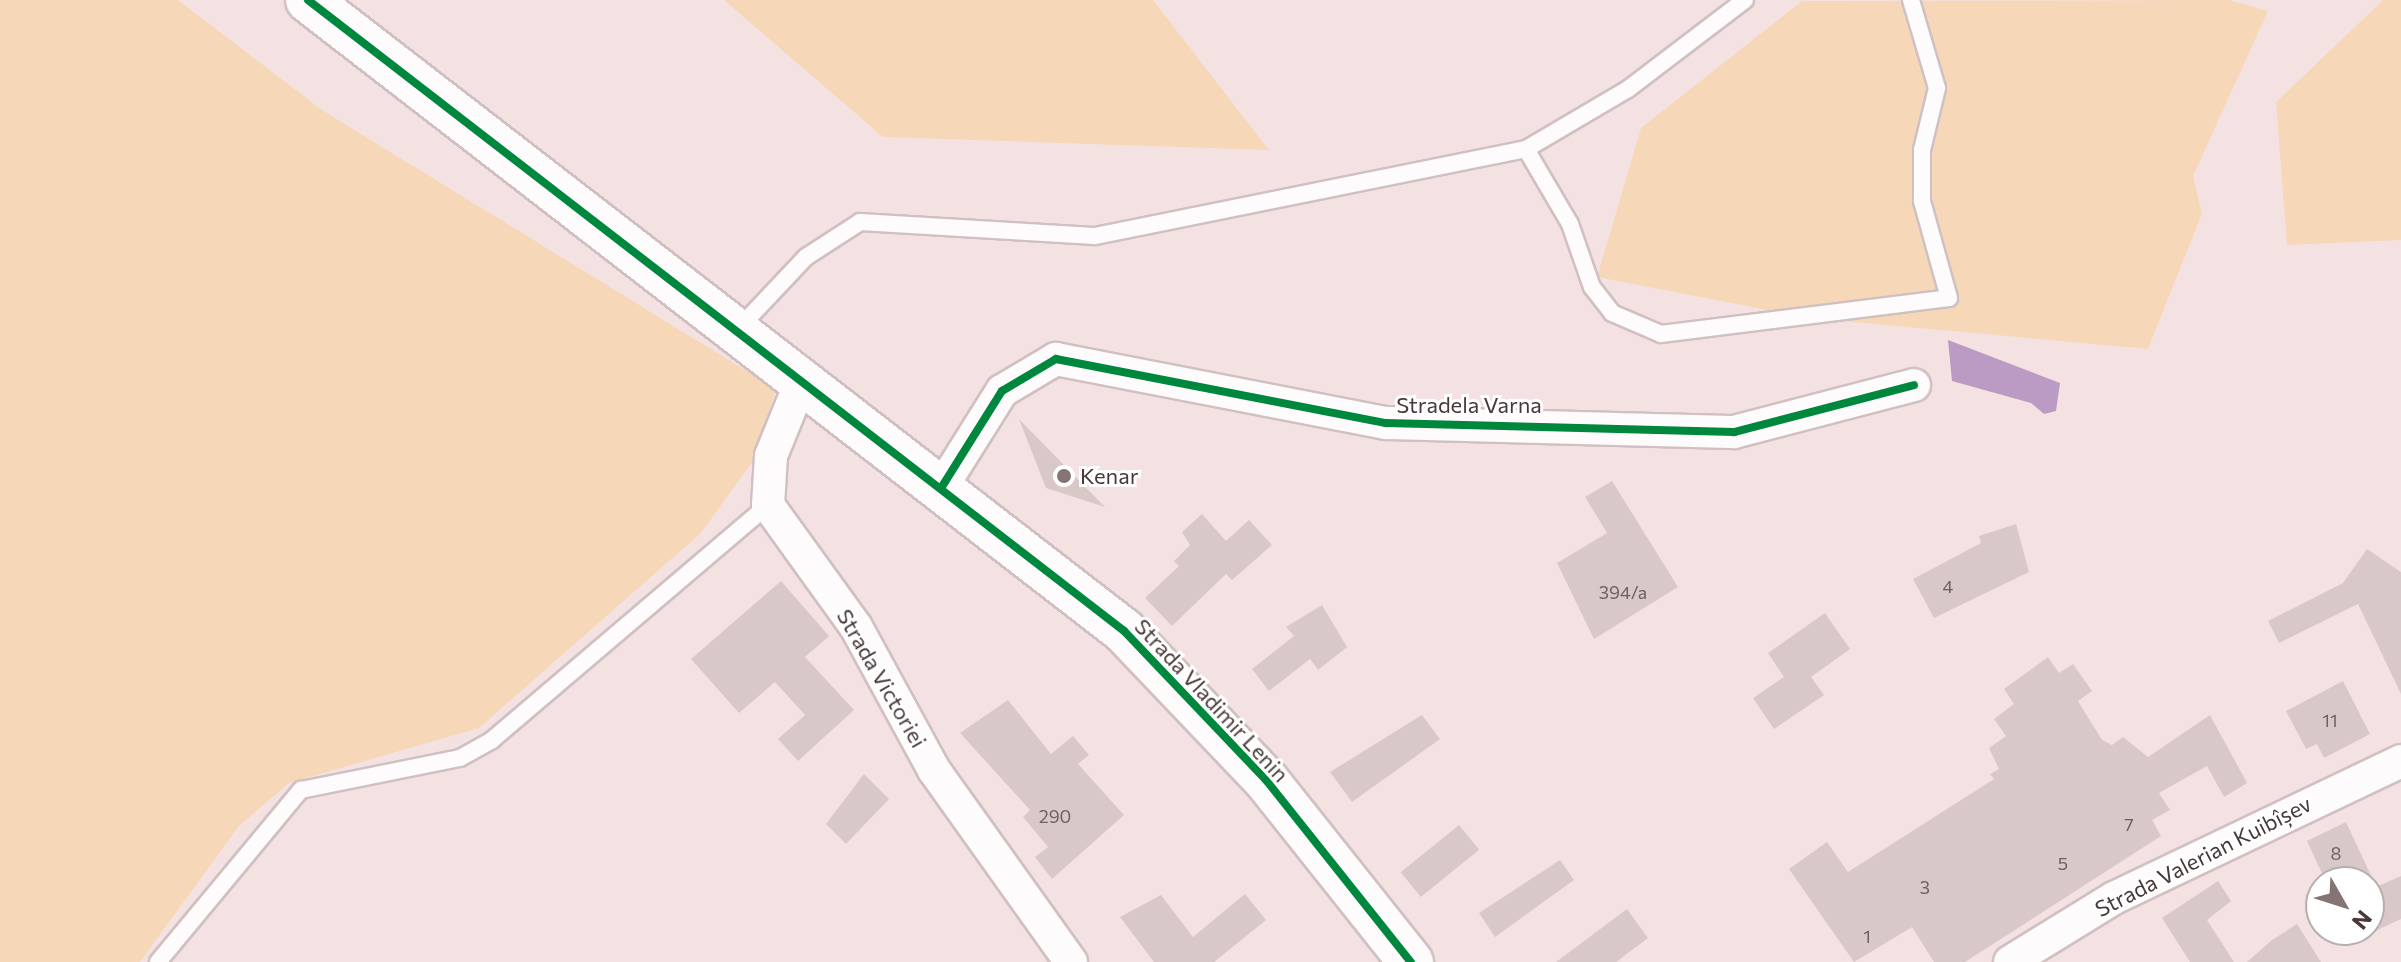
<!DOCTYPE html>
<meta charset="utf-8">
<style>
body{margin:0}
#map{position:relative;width:2401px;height:962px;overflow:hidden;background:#f4e2e3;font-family:Commissioner,sans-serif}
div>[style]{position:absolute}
.green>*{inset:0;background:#f6d8b9}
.water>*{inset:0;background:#bb9ac4}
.building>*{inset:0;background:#d8c9c8;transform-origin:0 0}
.roads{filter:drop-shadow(2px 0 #d0c0c1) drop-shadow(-2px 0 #d0c0c1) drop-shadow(0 2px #d0c0c1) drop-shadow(0 -2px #d0c0c1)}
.service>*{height:16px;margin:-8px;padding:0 8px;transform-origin:8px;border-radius:8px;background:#fdfbfb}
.minor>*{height:32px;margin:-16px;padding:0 16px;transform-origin:16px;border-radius:16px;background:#fdfbfb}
.secondary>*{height:44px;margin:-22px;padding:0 22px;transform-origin:22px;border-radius:22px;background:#fdfbfb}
.cycleway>*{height:8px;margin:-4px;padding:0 4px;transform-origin:4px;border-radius:4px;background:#00873e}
.dots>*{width:22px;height:22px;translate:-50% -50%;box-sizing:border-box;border:4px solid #fff;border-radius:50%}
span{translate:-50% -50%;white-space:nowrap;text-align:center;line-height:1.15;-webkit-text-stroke:6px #fff;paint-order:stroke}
.number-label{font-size:18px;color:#6e6060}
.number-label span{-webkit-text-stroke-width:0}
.street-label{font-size:22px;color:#473839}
.poi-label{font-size:22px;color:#473839}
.left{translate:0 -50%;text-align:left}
.north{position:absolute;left:2305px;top:866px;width:80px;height:80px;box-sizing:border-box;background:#fff;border:2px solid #b5afb0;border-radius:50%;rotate:129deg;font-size:22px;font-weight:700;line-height:32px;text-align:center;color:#473839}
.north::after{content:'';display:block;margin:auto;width:28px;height:36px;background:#847474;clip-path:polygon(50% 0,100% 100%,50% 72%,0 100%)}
</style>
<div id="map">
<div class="green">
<div style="clip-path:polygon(0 0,178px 0,322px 110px,776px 389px,755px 458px,701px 533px,479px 728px,289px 783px,239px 826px,140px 962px,0 962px)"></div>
<div style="clip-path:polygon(724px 0,1153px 0,1269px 150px,883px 137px)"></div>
<div style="clip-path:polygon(2229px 0,2268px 11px,2193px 176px,2202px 214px,2148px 349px,1808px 318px,1597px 277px,1641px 128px,1802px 1px)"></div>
<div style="clip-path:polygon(2383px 0,2401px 0,2401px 240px,2287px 245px,2276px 102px)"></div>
</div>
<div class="water">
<div style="clip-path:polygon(1948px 340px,2060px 383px,2056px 411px,2044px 414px,2031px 403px,1952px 381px)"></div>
</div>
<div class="building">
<div style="clip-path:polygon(1019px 419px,1105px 507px,1046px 488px)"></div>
<div style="clip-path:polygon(1612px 481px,1678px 587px,1594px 639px,1557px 563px,1607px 533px,1585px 497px)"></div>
<div style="clip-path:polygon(1202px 514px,1226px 541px,1249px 520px,1272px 545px,1232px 580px,1226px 574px,1172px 626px,1145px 598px,1179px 566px,1174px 561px,1190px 545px,1182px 532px)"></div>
<div style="clip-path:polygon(2016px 524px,2029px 572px,1934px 618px,1913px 579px,1981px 543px,1979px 536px)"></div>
<div style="clip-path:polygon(2367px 549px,2401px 572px,2401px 694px,2358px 604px,2279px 643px,2268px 621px,2343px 583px)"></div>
<div style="clip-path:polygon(781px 581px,829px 636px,805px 657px,854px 710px,798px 761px,778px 739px,805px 715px,775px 682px,739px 713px,691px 659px)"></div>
<div style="clip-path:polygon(1322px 605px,1347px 647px,1318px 670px,1310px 659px,1269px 691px,1252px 669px,1294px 636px,1286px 627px)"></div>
<div style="clip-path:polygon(1825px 613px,1850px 649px,1811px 677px,1824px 695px,1774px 729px,1753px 698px,1784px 677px,1768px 653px)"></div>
<div style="clip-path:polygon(2048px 657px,2059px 673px,2073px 664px,2092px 691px,2078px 701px,2102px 740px,2112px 745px,2123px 737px,2148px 757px,2210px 715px,2247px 783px,2224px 797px,2207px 766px,2159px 793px,2170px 810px,2152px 820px,2161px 836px,1965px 962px,1934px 962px,1912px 927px,1854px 962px,1789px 869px,1827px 842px,1848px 872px,1994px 779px,1990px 774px,1999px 769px,1989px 748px,2006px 736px,1994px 719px,2014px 704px,2004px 689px)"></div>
<div style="clip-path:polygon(2343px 681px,2370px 734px,2324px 758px,2317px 744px,2306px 749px,2286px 711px)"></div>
<div style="clip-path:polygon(1008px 700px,1051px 754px,1073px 736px,1089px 755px,1078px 764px,1124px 815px,1052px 879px,1035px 857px,1048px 847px,1023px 817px,1030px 810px,960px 733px)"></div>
<div style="clip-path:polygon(1422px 715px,1440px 739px,1352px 802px,1330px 772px)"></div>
<div style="clip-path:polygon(864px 774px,889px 799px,846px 844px,826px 824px)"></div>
<div style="clip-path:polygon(2346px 822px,2374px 882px,2344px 882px,2340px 873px,2325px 880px,2307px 841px)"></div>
<div style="left:1459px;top:825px;width:32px;height:75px;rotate:51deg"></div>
<div style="clip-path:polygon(1560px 860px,1574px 880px,1495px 937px,1479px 913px)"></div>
<div style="clip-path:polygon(2401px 876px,2401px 919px,2369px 934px,2369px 890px)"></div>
<div style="clip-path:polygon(2218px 881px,2231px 901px,2207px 920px,2234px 962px,2190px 962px,2162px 918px)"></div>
<div style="clip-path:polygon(1245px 894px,1266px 920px,1214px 962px,1154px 962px,1120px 917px,1161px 895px,1193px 937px)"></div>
<div style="clip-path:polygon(1627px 909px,1648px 938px,1616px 962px,1556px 962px)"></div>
<div style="clip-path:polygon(2297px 924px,2321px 962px,2247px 962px,2272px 940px)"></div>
</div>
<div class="roads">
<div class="service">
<div style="left:1526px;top:149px;width:87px;rotate:59.6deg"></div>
<div style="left:1570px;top:224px;width:67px;rotate:70.8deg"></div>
<div style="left:1592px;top:287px;width:33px;rotate:52deg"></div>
<div style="left:1612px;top:313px;width:53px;rotate:23.2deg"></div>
<div style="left:1661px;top:334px;width:290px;rotate:-7.1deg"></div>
<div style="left:1949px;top:298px;width:101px;rotate:-105.6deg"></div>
<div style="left:1922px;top:201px;width:51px;rotate:-90deg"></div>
<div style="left:1922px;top:150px;width:64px;rotate:-76.4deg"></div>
<div style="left:1937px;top:88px;width:92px;rotate:-106.5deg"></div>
<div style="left:739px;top:328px;width:98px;rotate:-46.7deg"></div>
<div style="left:806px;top:257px;width:64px;rotate:-32.9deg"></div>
<div style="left:860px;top:222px;width:235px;rotate:3.4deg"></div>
<div style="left:1095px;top:236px;width:440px;rotate:-11.4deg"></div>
<div style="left:1526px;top:149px;width:118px;rotate:-30.5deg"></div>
<div style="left:1628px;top:89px;width:147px;rotate:-37.3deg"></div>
<div style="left:158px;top:962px;width:224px;rotate:-50.3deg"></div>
<div style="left:301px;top:790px;width:162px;rotate:-11.4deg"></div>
<div style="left:460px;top:758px;width:37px;rotate:-29deg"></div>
<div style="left:492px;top:740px;width:362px;rotate:-40.4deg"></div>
</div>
<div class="minor">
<div style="left:803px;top:377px;width:85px;rotate:112.1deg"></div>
<div style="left:771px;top:456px;width:49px;rotate:93.5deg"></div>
<div style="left:768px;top:505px;width:150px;rotate:54.2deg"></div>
<div style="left:856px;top:627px;width:163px;rotate:61.4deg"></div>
<div style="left:934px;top:770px;width:236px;rotate:54.5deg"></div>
<div style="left:943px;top:485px;width:111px;rotate:-57.9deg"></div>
<div style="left:1002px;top:391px;width:63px;rotate:-30.7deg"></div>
<div style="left:1056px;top:359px;width:336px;rotate:11deg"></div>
<div style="left:1386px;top:423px;width:348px;rotate:1.5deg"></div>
<div style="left:1734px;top:432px;width:186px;rotate:-14.6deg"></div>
<div style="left:2010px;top:962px;width:122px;rotate:-31.6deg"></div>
<div style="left:2114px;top:898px;width:318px;rotate:-25.5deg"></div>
</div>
<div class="secondary">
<div style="left:308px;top:0;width:1032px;rotate:37.71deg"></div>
<div style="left:1124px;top:631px;width:206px;rotate:46.4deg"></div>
<div style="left:1266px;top:780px;width:233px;rotate:51.5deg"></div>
</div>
</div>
<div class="cycleway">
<div style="left:308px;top:0;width:1032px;rotate:37.71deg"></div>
<div style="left:1124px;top:631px;width:206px;rotate:46.4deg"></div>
<div style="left:1266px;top:780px;width:233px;rotate:51.5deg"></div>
<div style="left:943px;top:485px;width:111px;rotate:-57.9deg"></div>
<div style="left:1002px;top:391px;width:63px;rotate:-30.7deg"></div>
<div style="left:1056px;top:359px;width:336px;rotate:11deg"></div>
<div style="left:1386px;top:423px;width:348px;rotate:1.5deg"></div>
<div style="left:1734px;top:432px;width:186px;rotate:-14.6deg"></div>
</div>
<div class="dots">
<div style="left:1064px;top:476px;background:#847474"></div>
</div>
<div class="number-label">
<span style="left:1948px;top:586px">4</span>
<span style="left:1623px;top:592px">394/a</span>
<span style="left:2330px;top:720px">11</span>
<span style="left:1055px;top:816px">290</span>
<span style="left:2129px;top:824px">7</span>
<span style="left:2336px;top:853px">8</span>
<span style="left:2063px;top:863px">5</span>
<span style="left:1925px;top:887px">3</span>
<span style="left:1867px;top:936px">1</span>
</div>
<div class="street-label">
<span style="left:1469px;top:405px">Stradela Varna</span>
<span style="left:882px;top:678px;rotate:60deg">Strada Victoriei</span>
<span style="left:1212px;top:700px;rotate:47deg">Strada Vladimir Lenin</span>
<span style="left:2203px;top:856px;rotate:-27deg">Strada Valerian Kuibîșev</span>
</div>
<div class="poi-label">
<span class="left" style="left:1080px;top:476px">Kenar</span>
</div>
<div class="north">N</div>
</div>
